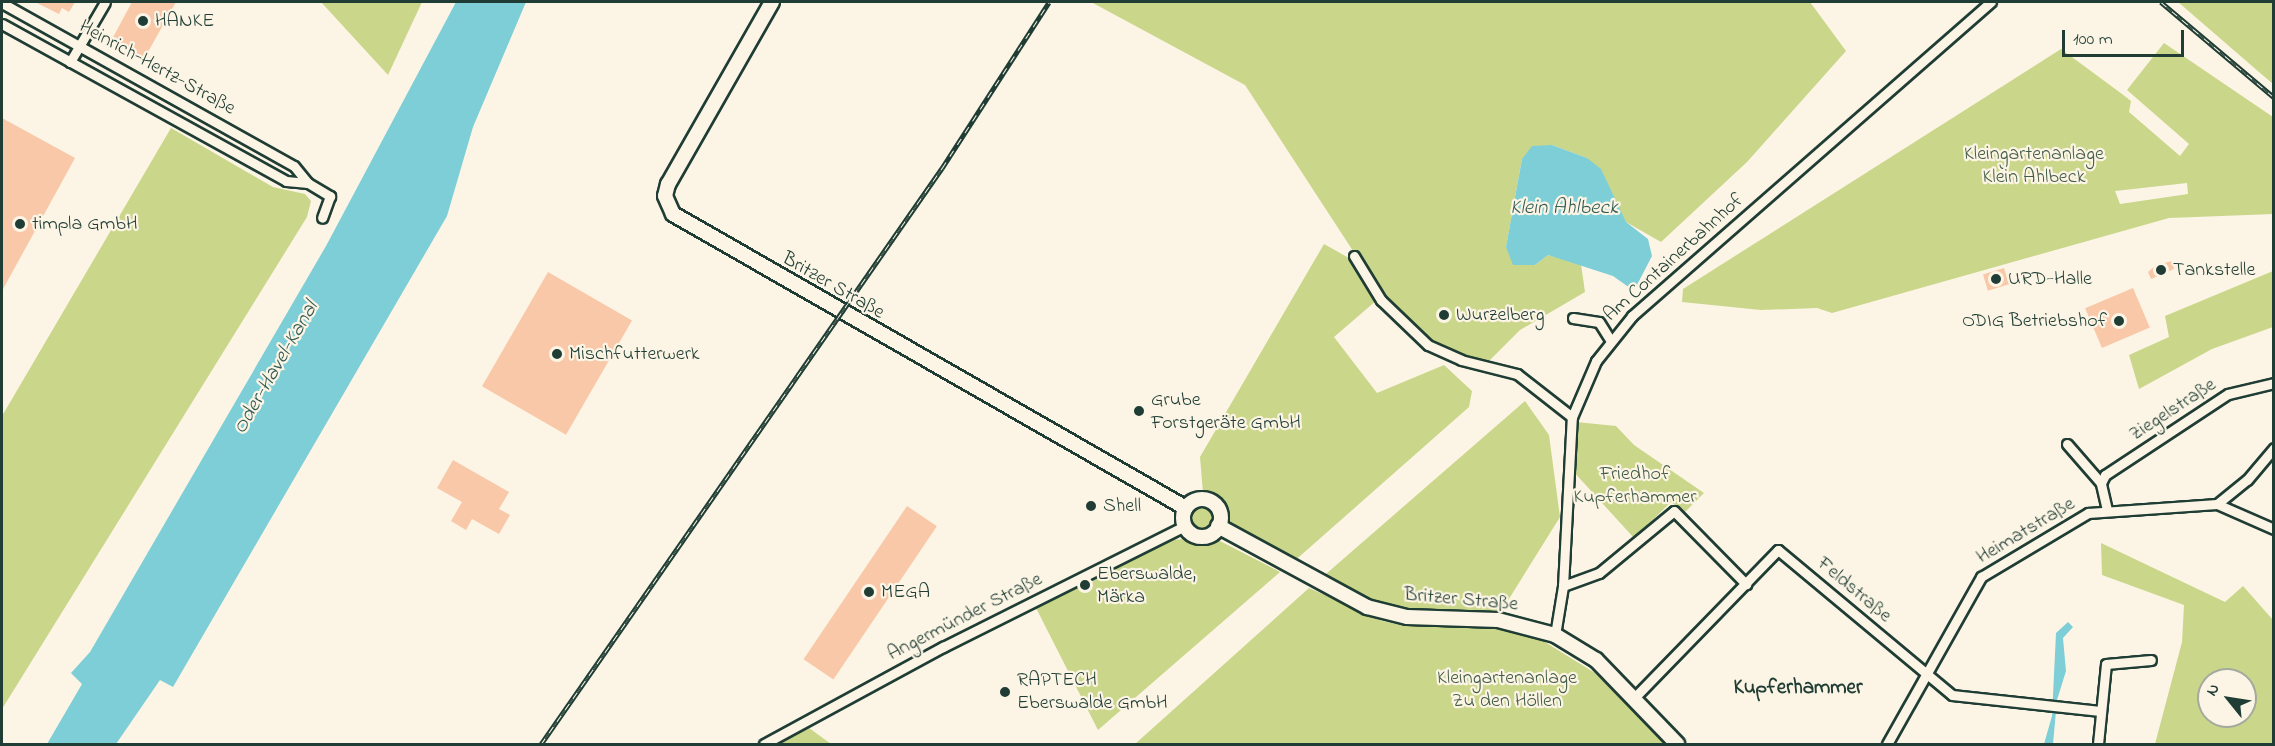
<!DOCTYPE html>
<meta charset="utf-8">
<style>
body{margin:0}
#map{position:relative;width:2275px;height:746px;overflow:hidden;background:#fcf5e5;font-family:"Indie Flower",sans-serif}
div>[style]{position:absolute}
.green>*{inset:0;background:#cad68a}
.round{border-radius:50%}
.water>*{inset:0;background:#7dced7}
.building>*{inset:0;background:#f8c8a8;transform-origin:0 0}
.roads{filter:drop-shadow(2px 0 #1f3d34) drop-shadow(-2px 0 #1f3d34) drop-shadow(0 2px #1f3d34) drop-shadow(0 -2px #1f3d34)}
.minor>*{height:9px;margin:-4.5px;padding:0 4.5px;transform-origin:4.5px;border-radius:4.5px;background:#fcf5e5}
.secondary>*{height:14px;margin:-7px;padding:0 7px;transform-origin:7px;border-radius:7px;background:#fcf5e5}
.secondary>.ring{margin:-7px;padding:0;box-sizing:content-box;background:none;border:14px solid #fcf5e5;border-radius:50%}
.rail>*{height:4.5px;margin-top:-2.25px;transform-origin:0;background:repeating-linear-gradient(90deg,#fcf5e5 0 7px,#1f3d34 0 14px);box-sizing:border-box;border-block:2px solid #1f3d34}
.dots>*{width:16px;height:16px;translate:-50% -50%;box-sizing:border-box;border:3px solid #fcf5e5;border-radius:50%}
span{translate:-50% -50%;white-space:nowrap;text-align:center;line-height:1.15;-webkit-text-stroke:4.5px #fcf5e5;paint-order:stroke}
.poi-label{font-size:20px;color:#1f3d34}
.left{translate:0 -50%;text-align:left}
.right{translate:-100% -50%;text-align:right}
.street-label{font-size:20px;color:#1f3d34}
.park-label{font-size:20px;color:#415c45}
.water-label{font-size:21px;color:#325a55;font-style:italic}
.neighbourhood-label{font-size:21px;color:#1f3d34;font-weight:700}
.frame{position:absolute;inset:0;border:3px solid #1f3d34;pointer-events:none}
.north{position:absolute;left:2197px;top:668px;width:60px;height:60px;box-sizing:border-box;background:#fcf5e5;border:2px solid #a4ab9e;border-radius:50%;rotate:300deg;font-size:16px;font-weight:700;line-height:24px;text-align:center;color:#1f3d34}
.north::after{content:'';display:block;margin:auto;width:21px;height:27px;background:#1f3d34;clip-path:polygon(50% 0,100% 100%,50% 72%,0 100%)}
.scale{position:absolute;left:2062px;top:30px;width:122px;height:27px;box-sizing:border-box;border:3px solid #1f3d34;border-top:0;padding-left:8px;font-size:18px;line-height:21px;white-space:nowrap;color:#1f3d34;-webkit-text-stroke:4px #fcf5e5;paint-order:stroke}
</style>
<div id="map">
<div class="green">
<div style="clip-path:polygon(321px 2px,422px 2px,388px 75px)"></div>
<div style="clip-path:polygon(1091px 2px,1810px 2px,1846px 51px,1747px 162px,1661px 242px,1626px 222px,1587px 158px,1552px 145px,1522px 159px,1506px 247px,1535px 265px,1548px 255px,1581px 264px,1585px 292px,1520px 330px,1486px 364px,1431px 341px,1383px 297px,1245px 85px)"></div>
<div style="clip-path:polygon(2178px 2px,2273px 2px,2273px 84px,2252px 66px)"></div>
<div style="clip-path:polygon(evenodd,2164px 43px,2273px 117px,2273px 214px,2169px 218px,1832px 313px,1817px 308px,1761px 310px,1682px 302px,1683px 289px,2061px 49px,2122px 94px,2131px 101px,2129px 112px,2180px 156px,2189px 144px,2127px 90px,2164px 43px,2187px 183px,2188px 194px,2120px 204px,2115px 191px,2187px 183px)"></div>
<div style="clip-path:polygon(171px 128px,273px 187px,305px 194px,311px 201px,307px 217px,2px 709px,2px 416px)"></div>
<div style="clip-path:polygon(1324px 244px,1349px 258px,1377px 300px,1334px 337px,1377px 393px,1444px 365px,1472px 391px,1469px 407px,1291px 564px,1227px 525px,1218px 504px,1203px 493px,1200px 457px)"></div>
<div style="clip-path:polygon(2273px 271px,2273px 327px,2212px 349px,2139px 389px,2129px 355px,2169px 337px,2165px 316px)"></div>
<div style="clip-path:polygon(1525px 401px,1549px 435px,1560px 517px,1499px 615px,1387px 609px,1319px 580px)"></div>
<div style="clip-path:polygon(1576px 422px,1616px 426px,1634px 445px,1704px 493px,1684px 513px,1671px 502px,1634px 538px,1572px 470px)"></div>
<div class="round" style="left:1188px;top:505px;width:26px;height:26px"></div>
<div style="clip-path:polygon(1185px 539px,1201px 543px,1218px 540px,1280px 572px,1098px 730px,1035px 606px,1072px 588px,1091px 585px,1095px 577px,1170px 540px)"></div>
<div style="clip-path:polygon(evenodd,2101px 543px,2225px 602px,2243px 586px,2273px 620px,2273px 744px,2155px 744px,2182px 642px,2184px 605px,2102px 575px,2101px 543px,2209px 680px,2245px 680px,2245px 716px,2209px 716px,2209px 680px)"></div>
<div style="clip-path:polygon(1309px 588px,1382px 621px,1406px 626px,1488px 626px,1540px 639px,1595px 673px,1666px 744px,1135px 744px)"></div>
<div style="clip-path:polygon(805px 725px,831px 744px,768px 744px)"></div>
</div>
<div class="water">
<div style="clip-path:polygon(456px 2px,526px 2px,473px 127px,447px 216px,173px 687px,160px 680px,116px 744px,47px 744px,82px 684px,71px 673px,90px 652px,326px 246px)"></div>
<div style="clip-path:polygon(1552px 145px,1587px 158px,1601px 169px,1626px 222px,1648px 239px,1652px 256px,1637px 285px,1630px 288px,1613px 276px,1548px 255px,1535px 265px,1513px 265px,1506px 247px,1522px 159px,1532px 146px)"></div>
<div style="clip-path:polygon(2068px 622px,2073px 627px,2063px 638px,2066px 671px,2057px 700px,2053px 744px,2044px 744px,2052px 716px,2056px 633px)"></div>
</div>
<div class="building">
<div style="clip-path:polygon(35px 2px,75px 2px,69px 12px,62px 8px,59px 14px)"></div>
<div style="clip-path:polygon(132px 2px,176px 2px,144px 59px,111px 41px)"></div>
<div style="clip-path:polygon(2px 118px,75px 158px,2px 291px)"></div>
<div style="clip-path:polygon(2172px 261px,2174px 269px,2151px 279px,2148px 272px,2156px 265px)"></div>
<div style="left:2004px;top:268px;width:17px;height:22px;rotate:73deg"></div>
<div style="left:548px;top:272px;width:97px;height:132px;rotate:30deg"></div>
<div style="left:2133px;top:288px;width:43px;height:52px;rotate:67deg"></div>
<div style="clip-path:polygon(453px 460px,509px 492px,499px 509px,510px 515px,499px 534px,472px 519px,466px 530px,451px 521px,462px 502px,437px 488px)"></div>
<div style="left:907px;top:506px;width:36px;height:185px;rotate:34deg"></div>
</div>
<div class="roads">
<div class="minor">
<div style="left:2px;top:3px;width:334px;rotate:29.2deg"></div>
<div style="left:294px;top:166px;width:22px;rotate:51deg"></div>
<div style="left:308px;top:183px;width:26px;rotate:31deg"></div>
<div style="left:330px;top:196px;width:23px;rotate:110deg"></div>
<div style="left:2px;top:24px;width:325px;rotate:28.9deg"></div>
<div style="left:286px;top:181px;width:22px;rotate:5deg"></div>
<div style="left:70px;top:62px;width:69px;rotate:-59.7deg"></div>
<div style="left:1354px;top:256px;width:52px;rotate:58.5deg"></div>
<div style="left:1381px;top:300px;width:65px;rotate:43.8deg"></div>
<div style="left:1428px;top:345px;width:36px;rotate:24deg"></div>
<div style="left:1461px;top:360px;width:58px;rotate:14deg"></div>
<div style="left:1517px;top:374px;width:70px;rotate:38deg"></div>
<div style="left:1573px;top:318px;width:26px;rotate:9deg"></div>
<div style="left:1599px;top:322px;width:22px;rotate:58deg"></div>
<div style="left:2067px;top:444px;width:52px;rotate:48.9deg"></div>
<div style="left:2217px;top:504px;width:38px;rotate:-39deg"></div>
<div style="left:2247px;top:480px;width:42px;rotate:-49.8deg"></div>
<div style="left:2107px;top:510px;width:28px;rotate:-103deg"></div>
<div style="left:2101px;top:483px;width:9px;rotate:-63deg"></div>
<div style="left:2105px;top:475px;width:147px;rotate:-33.4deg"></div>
<div style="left:2228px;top:394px;width:47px;rotate:-13.4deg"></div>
<div style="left:1563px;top:586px;width:38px;rotate:-20deg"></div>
<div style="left:1599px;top:573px;width:97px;rotate:-39.6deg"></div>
<div style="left:1674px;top:511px;width:103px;rotate:45.4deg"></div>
<div style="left:1555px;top:635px;width:50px;rotate:-80.7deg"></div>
<div style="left:1563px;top:586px;width:169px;rotate:-87deg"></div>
<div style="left:1572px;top:417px;width:61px;rotate:-66.8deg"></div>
<div style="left:1596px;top:361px;width:58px;rotate:-51.3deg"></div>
<div style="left:1632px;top:316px;width:477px;rotate:-41.2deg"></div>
<div style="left:1633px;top:699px;width:208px;rotate:-45.8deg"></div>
<div style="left:1778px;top:550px;width:226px;rotate:39.8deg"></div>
<div style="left:1952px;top:695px;width:149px;rotate:6.2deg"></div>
<div style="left:764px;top:744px;width:204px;rotate:-28.5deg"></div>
<div style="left:943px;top:647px;width:271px;rotate:-26.6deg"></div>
<div style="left:1887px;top:744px;width:192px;rotate:-60.6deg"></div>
<div style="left:1981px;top:577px;width:125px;rotate:-30.9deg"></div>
<div style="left:2088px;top:513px;width:129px;rotate:-4deg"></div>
<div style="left:2217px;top:504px;width:62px;rotate:23.7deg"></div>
<div style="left:2098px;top:744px;width:80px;rotate:-84.3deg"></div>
<div style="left:2106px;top:664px;width:45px;rotate:-5.1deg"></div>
</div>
<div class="secondary">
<div style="left:772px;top:2px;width:210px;rotate:119.7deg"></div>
<div style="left:668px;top:184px;width:12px;rotate:104deg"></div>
<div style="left:665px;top:196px;width:20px;rotate:66deg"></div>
<div style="left:673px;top:214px;width:591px;rotate:29.82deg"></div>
<div class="ring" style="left:1183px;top:499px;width:24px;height:24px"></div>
<div style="left:1218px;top:526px;width:170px;rotate:28.5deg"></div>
<div style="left:1367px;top:607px;width:41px;rotate:14deg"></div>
<div style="left:1407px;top:617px;width:91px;rotate:1.9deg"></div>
<div style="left:1498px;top:620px;width:59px;rotate:14.7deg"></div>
<div style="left:1555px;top:635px;width:48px;rotate:31.4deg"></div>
<div style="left:1596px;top:660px;width:117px;rotate:46deg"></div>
</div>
</div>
<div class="rail">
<div style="left:2161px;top:2px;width:148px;rotate:40.1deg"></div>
<div style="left:541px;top:744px;width:702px;rotate:-55.16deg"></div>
<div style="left:942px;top:168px;width:197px;rotate:-57.2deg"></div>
</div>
<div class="dots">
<div style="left:143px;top:21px;background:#1f3d34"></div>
<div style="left:20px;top:224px;background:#1f3d34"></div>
<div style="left:2161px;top:270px;background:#1f3d34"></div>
<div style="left:1996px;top:279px;background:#1f3d34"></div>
<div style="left:1444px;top:315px;background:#1f3d34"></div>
<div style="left:2119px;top:321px;background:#1f3d34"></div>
<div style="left:557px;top:354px;background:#1f3d34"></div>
<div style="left:1139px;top:411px;background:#1f3d34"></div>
<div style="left:1091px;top:506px;background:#1f3d34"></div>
<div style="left:1085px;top:585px;background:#1f3d34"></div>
<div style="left:869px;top:592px;background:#1f3d34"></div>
<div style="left:1005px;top:692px;background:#1f3d34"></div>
</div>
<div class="poi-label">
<span class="left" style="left:155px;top:21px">HANKE</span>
<span class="left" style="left:32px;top:224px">timpla GmbH</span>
<span class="left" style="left:2173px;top:270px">Tankstelle</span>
<span class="left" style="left:2008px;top:279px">URD-Halle</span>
<span class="left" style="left:1456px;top:315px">Wurzelberg</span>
<span class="right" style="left:2107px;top:321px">ODIG Betriebshof</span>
<span class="left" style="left:569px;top:354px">Mischfutterwerk</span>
<span class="left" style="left:1151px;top:412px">Grube<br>Forstgeräte GmbH</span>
<span class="left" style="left:1103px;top:506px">Shell</span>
<span class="left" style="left:1097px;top:586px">Eberswalde,<br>Märka</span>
<span class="left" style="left:881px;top:592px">MEGA</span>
<span class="left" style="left:1017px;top:692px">RAPTECH<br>Eberswalde GmbH</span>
</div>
<div class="street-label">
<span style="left:157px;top:68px;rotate:29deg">Heinrich-Hertz-Straße</span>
<span style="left:1674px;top:258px;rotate:-42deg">Am Containerbahnhof</span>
<span style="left:833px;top:286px;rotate:30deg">Britzer Straße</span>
<span style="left:2173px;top:410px;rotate:-33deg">Ziegelstraße</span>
<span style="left:2026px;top:531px;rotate:-31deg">Heimatstraße</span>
<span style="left:1854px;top:590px;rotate:40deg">Feldstraße</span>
<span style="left:1461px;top:600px;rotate:5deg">Britzer Straße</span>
<span style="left:965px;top:617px;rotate:-27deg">Angermünder Straße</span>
</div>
<div class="park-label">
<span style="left:2034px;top:166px">Kleingartenanlage<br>Klein Ahlbeck</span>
<span style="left:1635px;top:486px">Friedhof<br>Kupferhammer</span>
<span style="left:1507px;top:690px">Kleingartenanlage<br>Zu den Höllen</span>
</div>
<div class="water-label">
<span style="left:1564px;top:208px">Klein Ahlbeck</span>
<span style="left:276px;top:368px;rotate:-60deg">Oder-Havel-Kanal</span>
</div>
<div class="neighbourhood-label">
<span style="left:1798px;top:688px">Kupferhammer</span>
</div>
<div class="frame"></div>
<div class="north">N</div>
<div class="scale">100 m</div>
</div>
